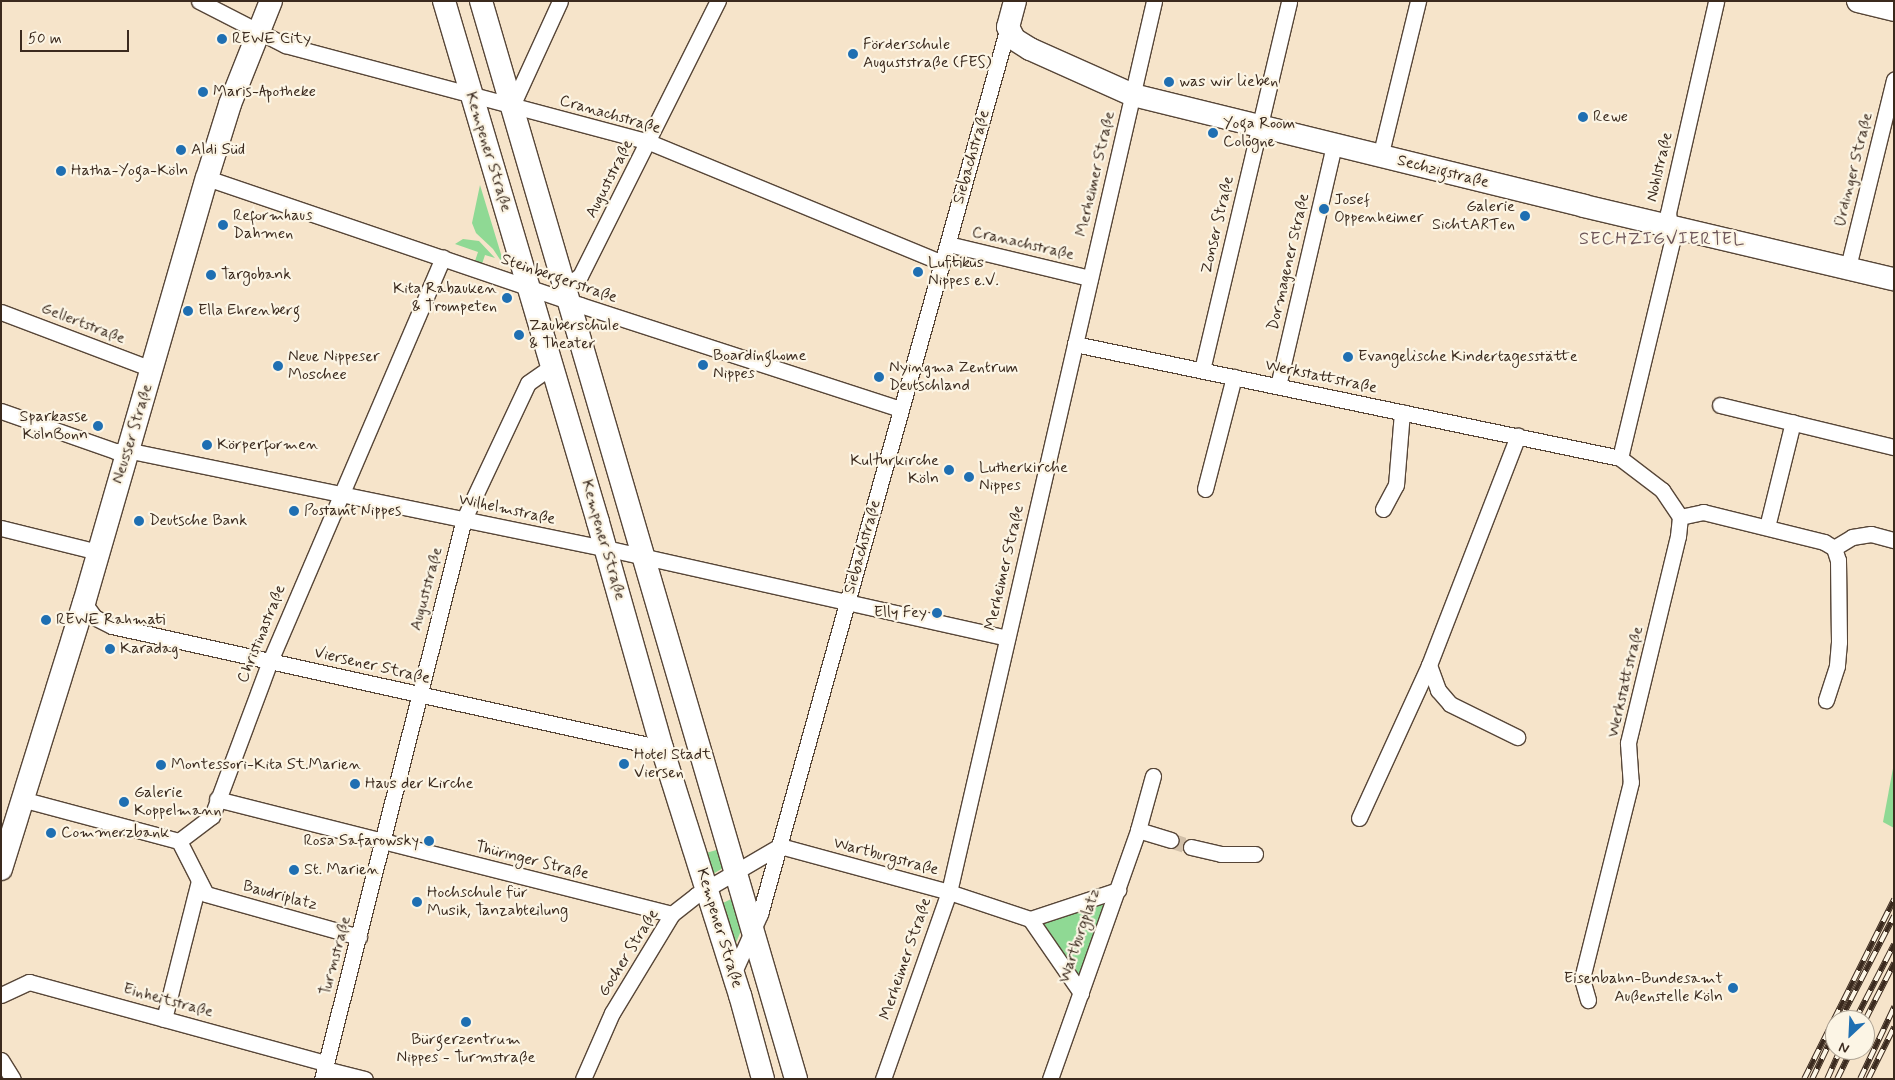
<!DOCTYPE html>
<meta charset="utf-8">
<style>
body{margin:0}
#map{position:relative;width:1895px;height:1080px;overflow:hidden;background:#f6e4ca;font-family:Mynerve,sans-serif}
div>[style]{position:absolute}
.green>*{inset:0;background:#8fd994}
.street-tunnel>*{height:15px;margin-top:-7.5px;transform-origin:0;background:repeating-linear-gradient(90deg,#d1bfa8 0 15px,transparent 0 23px)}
.roads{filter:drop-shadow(1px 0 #574638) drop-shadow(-1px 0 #574638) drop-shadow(0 1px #574638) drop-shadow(0 -1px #574638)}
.street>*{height:15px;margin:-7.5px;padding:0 7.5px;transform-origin:7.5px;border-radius:7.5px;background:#fff}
.secondary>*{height:22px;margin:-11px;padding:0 11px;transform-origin:11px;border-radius:11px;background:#fff}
.rail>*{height:5.5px;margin-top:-2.75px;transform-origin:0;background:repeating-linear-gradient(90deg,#fcf5e5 0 11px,#3b2a1e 0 22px);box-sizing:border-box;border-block:1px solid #3b2a1e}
.dots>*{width:14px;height:14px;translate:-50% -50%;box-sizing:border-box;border:2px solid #fcf5e5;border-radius:50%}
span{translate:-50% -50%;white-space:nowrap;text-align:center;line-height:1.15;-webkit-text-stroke:4.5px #fcf5e5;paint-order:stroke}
.poi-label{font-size:16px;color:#3b2a1e}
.left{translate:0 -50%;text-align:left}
.right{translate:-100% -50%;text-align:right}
.street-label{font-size:16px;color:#3b2a1e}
.neighbourhood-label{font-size:18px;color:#6d5558;letter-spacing:1px}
.frame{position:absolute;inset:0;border:2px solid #3b2a1e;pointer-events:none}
.north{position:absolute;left:1825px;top:1010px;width:50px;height:50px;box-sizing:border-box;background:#fcf5e5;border:1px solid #afa495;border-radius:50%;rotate:205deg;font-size:14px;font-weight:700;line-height:20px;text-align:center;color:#3b2a1e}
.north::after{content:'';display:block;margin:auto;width:18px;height:22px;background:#1f6fb2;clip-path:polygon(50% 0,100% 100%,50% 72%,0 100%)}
.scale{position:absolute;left:20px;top:30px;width:109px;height:22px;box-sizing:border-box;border:2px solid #3b2a1e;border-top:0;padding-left:6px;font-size:15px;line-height:18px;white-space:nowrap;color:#3b2a1e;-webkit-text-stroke:4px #fcf5e5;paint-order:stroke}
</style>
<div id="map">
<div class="green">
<div style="clip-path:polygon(480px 185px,504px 264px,503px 264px,493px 249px,476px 233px,472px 223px)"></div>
<div style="clip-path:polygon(463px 239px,479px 241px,495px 258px,485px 255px,482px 264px,475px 261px,478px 252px,455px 244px)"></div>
<div style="clip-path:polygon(1894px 763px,1894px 828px,1883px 822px)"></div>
<div style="clip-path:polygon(720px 849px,725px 867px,711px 875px,706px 853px)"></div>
<div style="clip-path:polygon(737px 896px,745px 921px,731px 955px,717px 906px)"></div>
<div style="clip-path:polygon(1108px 900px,1079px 982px,1039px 921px)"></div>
</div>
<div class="street-tunnel">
<div style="left:1170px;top:840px;width:22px;rotate:18deg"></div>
</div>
<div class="roads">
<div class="street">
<div style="left:199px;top:1px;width:97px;rotate:27.1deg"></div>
<div style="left:285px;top:45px;width:377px;rotate:14.9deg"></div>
<div style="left:649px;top:142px;width:317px;rotate:22.4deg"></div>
<div style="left:512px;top:106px;width:115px;rotate:-65.4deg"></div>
<div style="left:1380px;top:157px;width:161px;rotate:-76.3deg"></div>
<div style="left:207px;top:178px;width:394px;rotate:18.8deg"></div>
<div style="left:580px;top:305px;width:337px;rotate:18deg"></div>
<div style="left:948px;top:244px;width:146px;rotate:13.5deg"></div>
<div style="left:1848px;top:267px;width:193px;rotate:-76.2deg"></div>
<div style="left:565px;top:286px;width:18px;rotate:-34deg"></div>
<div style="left:580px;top:276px;width:308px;rotate:-63.4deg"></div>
<div style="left:1px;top:312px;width:161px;rotate:20.7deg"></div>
<div style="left:1075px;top:344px;width:557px;rotate:11.81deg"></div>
<div style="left:1620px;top:458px;width:53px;rotate:37.3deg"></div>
<div style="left:1662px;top:490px;width:32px;rotate:56deg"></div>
<div style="left:1680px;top:517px;width:19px;rotate:96deg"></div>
<div style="left:1678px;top:536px;width:213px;rotate:103.6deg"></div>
<div style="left:1628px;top:743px;width:39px;rotate:86deg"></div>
<div style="left:1631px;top:782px;width:203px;rotate:104deg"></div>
<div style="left:1582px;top:979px;width:22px;rotate:74deg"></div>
<div style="left:1202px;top:370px;width:379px;rotate:-76.7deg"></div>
<div style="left:1278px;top:386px;width:246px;rotate:-76.9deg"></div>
<div style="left:1720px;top:405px;width:179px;rotate:13.6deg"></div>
<div style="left:1px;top:411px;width:121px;rotate:19.3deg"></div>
<div style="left:115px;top:451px;width:21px;rotate:3deg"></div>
<div style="left:136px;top:452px;width:479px;rotate:11.6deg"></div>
<div style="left:605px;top:548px;width:412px;rotate:12.6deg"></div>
<div style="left:1620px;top:458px;width:223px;rotate:-76.5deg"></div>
<div style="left:1672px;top:241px;width:28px;rotate:-98deg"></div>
<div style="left:1668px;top:213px;width:217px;rotate:-77.2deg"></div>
<div style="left:1205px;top:489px;width:116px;rotate:-75.5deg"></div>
<div style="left:1383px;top:509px;width:27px;rotate:-62deg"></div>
<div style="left:1396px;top:485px;width:73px;rotate:-85.3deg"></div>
<div style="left:1680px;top:517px;width:24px;rotate:-12deg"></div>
<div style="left:1703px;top:512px;width:125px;rotate:13.9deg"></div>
<div style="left:1824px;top:542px;width:12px;rotate:31deg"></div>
<div style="left:1834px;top:548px;width:13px;rotate:72deg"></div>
<div style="left:1838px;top:560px;width:82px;rotate:89.3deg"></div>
<div style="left:1839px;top:642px;width:24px;rotate:95deg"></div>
<div style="left:1837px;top:666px;width:36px;rotate:108deg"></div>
<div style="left:1767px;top:527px;width:108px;rotate:-76.1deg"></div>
<div style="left:1px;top:528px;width:100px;rotate:13.9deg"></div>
<div style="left:1834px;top:548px;width:21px;rotate:-31deg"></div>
<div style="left:1852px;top:537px;width:19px;rotate:-9deg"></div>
<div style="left:1871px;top:534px;width:24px;rotate:15deg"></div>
<div style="left:84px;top:603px;width:17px;rotate:54deg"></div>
<div style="left:94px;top:617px;width:20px;rotate:27deg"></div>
<div style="left:112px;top:626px;width:563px;rotate:12.51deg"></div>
<div style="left:1429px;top:665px;width:27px;rotate:70deg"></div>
<div style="left:1438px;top:690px;width:18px;rotate:49deg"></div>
<div style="left:1450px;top:704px;width:75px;rotate:26.2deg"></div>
<div style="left:217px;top:799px;width:469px;rotate:14.2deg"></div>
<div style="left:25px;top:800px;width:159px;rotate:14.9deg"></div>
<div style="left:1359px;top:818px;width:168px;rotate:-65.4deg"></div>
<div style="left:1429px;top:665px;width:246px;rotate:-68.8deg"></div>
<div style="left:1138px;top:830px;width:34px;rotate:17deg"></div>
<div style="left:179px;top:841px;width:41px;rotate:-37.1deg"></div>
<div style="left:212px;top:816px;width:165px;rotate:-69.5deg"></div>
<div style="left:270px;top:661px;width:439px;rotate:-66.8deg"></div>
<div style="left:179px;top:841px;width:59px;rotate:63deg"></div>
<div style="left:206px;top:894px;width:159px;rotate:15.7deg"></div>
<div style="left:1191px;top:847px;width:31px;rotate:13deg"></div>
<div style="left:1221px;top:854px;width:34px"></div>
<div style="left:1030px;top:919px;width:93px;rotate:-18.2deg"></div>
<div style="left:1030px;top:919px;width:90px;rotate:55.4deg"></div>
<div style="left:733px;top:974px;width:66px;rotate:-65.8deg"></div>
<div style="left:760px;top:914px;width:921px;rotate:-74.38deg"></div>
<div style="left:1px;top:995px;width:31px;rotate:-25deg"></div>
<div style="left:29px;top:982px;width:308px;rotate:15.3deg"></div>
<div style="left:164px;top:1019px;width:142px;rotate:-75.8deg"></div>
<div style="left:1px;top:1060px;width:22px;rotate:58deg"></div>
<div style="left:325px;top:1069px;width:41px;rotate:14deg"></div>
<div style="left:322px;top:1079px;width:578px;rotate:-75.77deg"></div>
<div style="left:464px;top:519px;width:150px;rotate:-64.8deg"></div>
<div style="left:528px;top:383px;width:28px;rotate:-35deg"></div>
<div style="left:583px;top:1079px;width:72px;rotate:-66.3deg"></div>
<div style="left:612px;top:1013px;width:116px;rotate:-58.8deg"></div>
<div style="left:672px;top:914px;width:31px;rotate:-38deg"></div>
<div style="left:696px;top:895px;width:97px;rotate:-30.3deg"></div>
<div style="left:780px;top:846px;width:175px;rotate:15.2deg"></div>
<div style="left:949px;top:892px;width:85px;rotate:18.4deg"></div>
<div style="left:883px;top:1079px;width:198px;rotate:-70.6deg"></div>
<div style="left:949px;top:892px;width:914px;rotate:-77.04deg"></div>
<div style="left:1050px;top:1079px;width:264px;rotate:-70.5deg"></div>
<div style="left:1138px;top:830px;width:56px;rotate:-74.5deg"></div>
</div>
<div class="secondary">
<div style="left:444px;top:1px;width:543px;rotate:73.53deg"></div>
<div style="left:598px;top:522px;width:235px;rotate:74.2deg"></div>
<div style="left:662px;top:748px;width:259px;rotate:72.5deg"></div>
<div style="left:740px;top:995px;width:87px;rotate:74.7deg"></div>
<div style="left:481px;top:1px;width:1123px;rotate:73.71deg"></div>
<div style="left:1015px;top:1px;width:27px;rotate:105deg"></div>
<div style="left:1008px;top:27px;width:13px;rotate:63deg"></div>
<div style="left:1014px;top:39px;width:19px;rotate:32deg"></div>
<div style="left:1030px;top:49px;width:113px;rotate:24.1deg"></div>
<div style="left:1133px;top:95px;width:464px;rotate:13.8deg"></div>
<div style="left:1584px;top:206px;width:318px;rotate:13.3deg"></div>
<div style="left:1858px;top:1px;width:37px;rotate:14deg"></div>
<div style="left:1px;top:869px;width:279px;rotate:-72.7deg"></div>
<div style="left:84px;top:603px;width:442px;rotate:-73.9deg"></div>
<div style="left:207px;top:178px;width:77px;rotate:-72.7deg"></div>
<div style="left:230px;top:104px;width:111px;rotate:-68.3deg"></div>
</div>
</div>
<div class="rail">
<div style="left:1840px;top:1020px;width:117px;rotate:-62.6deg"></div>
<div style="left:1855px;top:1020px;width:85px;rotate:-62.8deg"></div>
<div style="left:1865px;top:1020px;width:64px;rotate:-63deg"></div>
<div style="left:1804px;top:1079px;width:201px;rotate:-63.4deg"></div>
<div style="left:1812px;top:1079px;width:53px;rotate:-64.4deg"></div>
<div style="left:1827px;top:1079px;width:32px;rotate:-66deg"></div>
<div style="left:1837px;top:1079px;width:32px;rotate:-64deg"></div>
<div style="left:1860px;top:1079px;width:80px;rotate:-64.7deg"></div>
<div style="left:1868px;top:1079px;width:58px;rotate:-63.4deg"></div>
</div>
<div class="dots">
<div style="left:222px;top:39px;background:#1f6fb2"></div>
<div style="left:853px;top:54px;background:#1f6fb2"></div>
<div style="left:1169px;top:82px;background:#1f6fb2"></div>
<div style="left:203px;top:92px;background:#1f6fb2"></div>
<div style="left:1583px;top:117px;background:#1f6fb2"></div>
<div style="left:1213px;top:133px;background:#1f6fb2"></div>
<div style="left:181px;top:150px;background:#1f6fb2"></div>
<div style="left:61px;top:171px;background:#1f6fb2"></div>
<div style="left:1324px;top:209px;background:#1f6fb2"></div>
<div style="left:1525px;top:216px;background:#1f6fb2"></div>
<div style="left:223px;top:225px;background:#1f6fb2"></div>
<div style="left:918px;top:272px;background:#1f6fb2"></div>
<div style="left:211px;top:275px;background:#1f6fb2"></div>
<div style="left:507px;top:298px;background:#1f6fb2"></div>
<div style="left:188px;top:311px;background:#1f6fb2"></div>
<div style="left:519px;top:335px;background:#1f6fb2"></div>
<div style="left:1348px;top:357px;background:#1f6fb2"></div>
<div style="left:703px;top:365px;background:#1f6fb2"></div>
<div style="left:278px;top:366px;background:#1f6fb2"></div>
<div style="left:879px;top:377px;background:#1f6fb2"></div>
<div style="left:98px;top:426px;background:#1f6fb2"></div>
<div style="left:207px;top:445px;background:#1f6fb2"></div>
<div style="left:949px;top:470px;background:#1f6fb2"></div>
<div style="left:969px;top:477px;background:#1f6fb2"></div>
<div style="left:294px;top:511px;background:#1f6fb2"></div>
<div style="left:139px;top:521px;background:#1f6fb2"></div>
<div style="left:937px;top:613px;background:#1f6fb2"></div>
<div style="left:46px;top:620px;background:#1f6fb2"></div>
<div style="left:110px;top:649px;background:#1f6fb2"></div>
<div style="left:624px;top:764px;background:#1f6fb2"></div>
<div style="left:161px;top:765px;background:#1f6fb2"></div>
<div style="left:355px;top:784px;background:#1f6fb2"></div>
<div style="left:124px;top:802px;background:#1f6fb2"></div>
<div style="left:51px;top:833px;background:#1f6fb2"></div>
<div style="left:429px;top:841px;background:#1f6fb2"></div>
<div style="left:294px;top:870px;background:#1f6fb2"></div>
<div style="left:417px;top:902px;background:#1f6fb2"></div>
<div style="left:1733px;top:988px;background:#1f6fb2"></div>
<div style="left:466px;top:1022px;background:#1f6fb2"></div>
</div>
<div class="poi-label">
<span class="left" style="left:232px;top:39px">REWE City</span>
<span class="left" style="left:863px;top:54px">Förderschule<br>Auguststraße (FES)</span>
<span class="left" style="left:1179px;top:82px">was wir lieben</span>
<span class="left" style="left:213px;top:92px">Maris-Apotheke</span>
<span class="left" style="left:1593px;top:117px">Rewe</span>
<span class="left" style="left:1223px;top:133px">Yoga Room<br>Cologne</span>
<span class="left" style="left:191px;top:150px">Aldi Süd</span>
<span class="left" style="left:71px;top:171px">Hatha-Yoga-Köln</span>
<span class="left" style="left:1334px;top:209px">Josef<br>Oppenheimer</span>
<span class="right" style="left:1515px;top:216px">Galerie<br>SichtARTen</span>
<span class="left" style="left:233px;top:225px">Reformhaus<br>Dahmen</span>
<span class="left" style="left:928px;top:272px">Luftikus<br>Nippes e.V.</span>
<span class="left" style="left:221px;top:275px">Targobank</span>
<span class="right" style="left:497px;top:298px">Kita Rabauken<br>&amp; Trompeten</span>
<span class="left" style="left:198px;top:311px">Ella Ehrenberg</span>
<span class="left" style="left:529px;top:335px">Zauberschule<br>&amp; Theater</span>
<span class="left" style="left:713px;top:365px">Boardinghome<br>Nippes</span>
<span class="left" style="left:288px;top:366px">Neue Nippeser<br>Moschee</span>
<span class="left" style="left:1358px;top:357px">Evangelische Kindertagesstätte</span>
<span class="left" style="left:889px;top:377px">Nyingma Zentrum<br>Deutschland</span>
<span class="right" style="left:88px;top:426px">Sparkasse<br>KölnBonn</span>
<span class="left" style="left:217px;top:445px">Körperformen</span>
<span class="right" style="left:939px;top:470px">Kulturkirche<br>Köln</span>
<span class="left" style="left:979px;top:477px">Lutherkirche<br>Nippes</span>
<span class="left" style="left:304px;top:511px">Postamt Nippes</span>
<span class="left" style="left:149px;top:521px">Deutsche Bank</span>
<span class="right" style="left:927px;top:613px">Elly Fey</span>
<span class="left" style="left:56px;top:620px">REWE Rahmati</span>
<span class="left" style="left:120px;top:649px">Karadag</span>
<span class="left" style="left:634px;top:764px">Hotel Stadt<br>Viersen</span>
<span class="left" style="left:171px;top:765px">Montessori-Kita St.Marien</span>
<span class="left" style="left:365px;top:784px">Haus der Kirche</span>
<span class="left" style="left:134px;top:802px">Galerie<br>Koppelmann</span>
<span class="left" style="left:61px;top:833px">Commerzbank</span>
<span class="right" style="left:419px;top:841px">Rosa Safarowsky</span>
<span class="left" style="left:304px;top:870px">St. Marien</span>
<span class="left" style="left:427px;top:902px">Hochschule für<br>Musik, Tanzabteilung</span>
<span class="right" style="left:1723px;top:988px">Eisenbahn-Bundesamt<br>Außenstelle Köln</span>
<span style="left:466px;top:1049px">Bürgerzentrum<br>Nippes - Turmstraße</span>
</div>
<div class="street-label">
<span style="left:610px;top:115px;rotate:16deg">Cranachstraße</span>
<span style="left:488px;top:152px;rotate:73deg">Kempener Straße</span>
<span style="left:972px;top:157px;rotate:-74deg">Siebachstraße</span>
<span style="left:1660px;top:167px;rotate:-77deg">Nohlstraße</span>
<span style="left:1854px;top:170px;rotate:-76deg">Ürdinger Straße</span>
<span style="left:1443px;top:172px;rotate:14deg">Sechzigstraße</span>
<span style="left:1096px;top:174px;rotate:-77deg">Merheimer Straße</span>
<span style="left:610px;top:179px;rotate:-63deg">Auguststraße</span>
<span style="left:1218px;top:225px;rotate:-77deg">Zonser Straße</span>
<span style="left:1023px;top:244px;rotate:13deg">Cranachstraße</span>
<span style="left:1289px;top:262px;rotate:-77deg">Dormagener Straße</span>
<span style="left:559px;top:279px;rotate:19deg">Steinbergerstraße</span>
<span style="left:83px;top:324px;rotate:21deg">Gellertstraße</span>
<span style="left:1321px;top:377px;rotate:12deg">Werkstattstraße</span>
<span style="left:133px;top:434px;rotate:-73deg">Neusser Straße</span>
<span style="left:507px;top:510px;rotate:12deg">Wilhelmstraße</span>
<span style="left:603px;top:540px;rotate:74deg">Kempener Straße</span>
<span style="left:863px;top:547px;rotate:-74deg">Siebachstraße</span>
<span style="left:1005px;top:568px;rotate:-77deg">Merheimer Straße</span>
<span style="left:427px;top:589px;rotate:-75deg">Auguststraße</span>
<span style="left:262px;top:634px;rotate:-68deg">Christinastraße</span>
<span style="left:372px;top:666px;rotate:13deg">Viersener Straße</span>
<span style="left:1626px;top:682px;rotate:-77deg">Werkstattstraße</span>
<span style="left:886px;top:857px;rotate:15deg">Wartburgstraße</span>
<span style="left:532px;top:861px;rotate:14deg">Thüringer Straße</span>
<span style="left:280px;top:896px;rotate:15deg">Baudriplatz</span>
<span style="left:719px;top:928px;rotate:73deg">Kempener Straße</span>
<span style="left:1080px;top:936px;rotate:-71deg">Wartburgplatz</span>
<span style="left:629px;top:953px;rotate:-58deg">Gocher Straße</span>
<span style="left:336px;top:956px;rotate:-75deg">Turmstraße</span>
<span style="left:906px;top:959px;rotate:-71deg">Merheimer Straße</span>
<span style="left:168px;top:1001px;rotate:15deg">Einheitstraße</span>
</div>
<div class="neighbourhood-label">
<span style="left:1662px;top:239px">SECHZIGVIERTEL</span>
</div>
<div class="frame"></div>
<div class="north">N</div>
<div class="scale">50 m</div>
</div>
